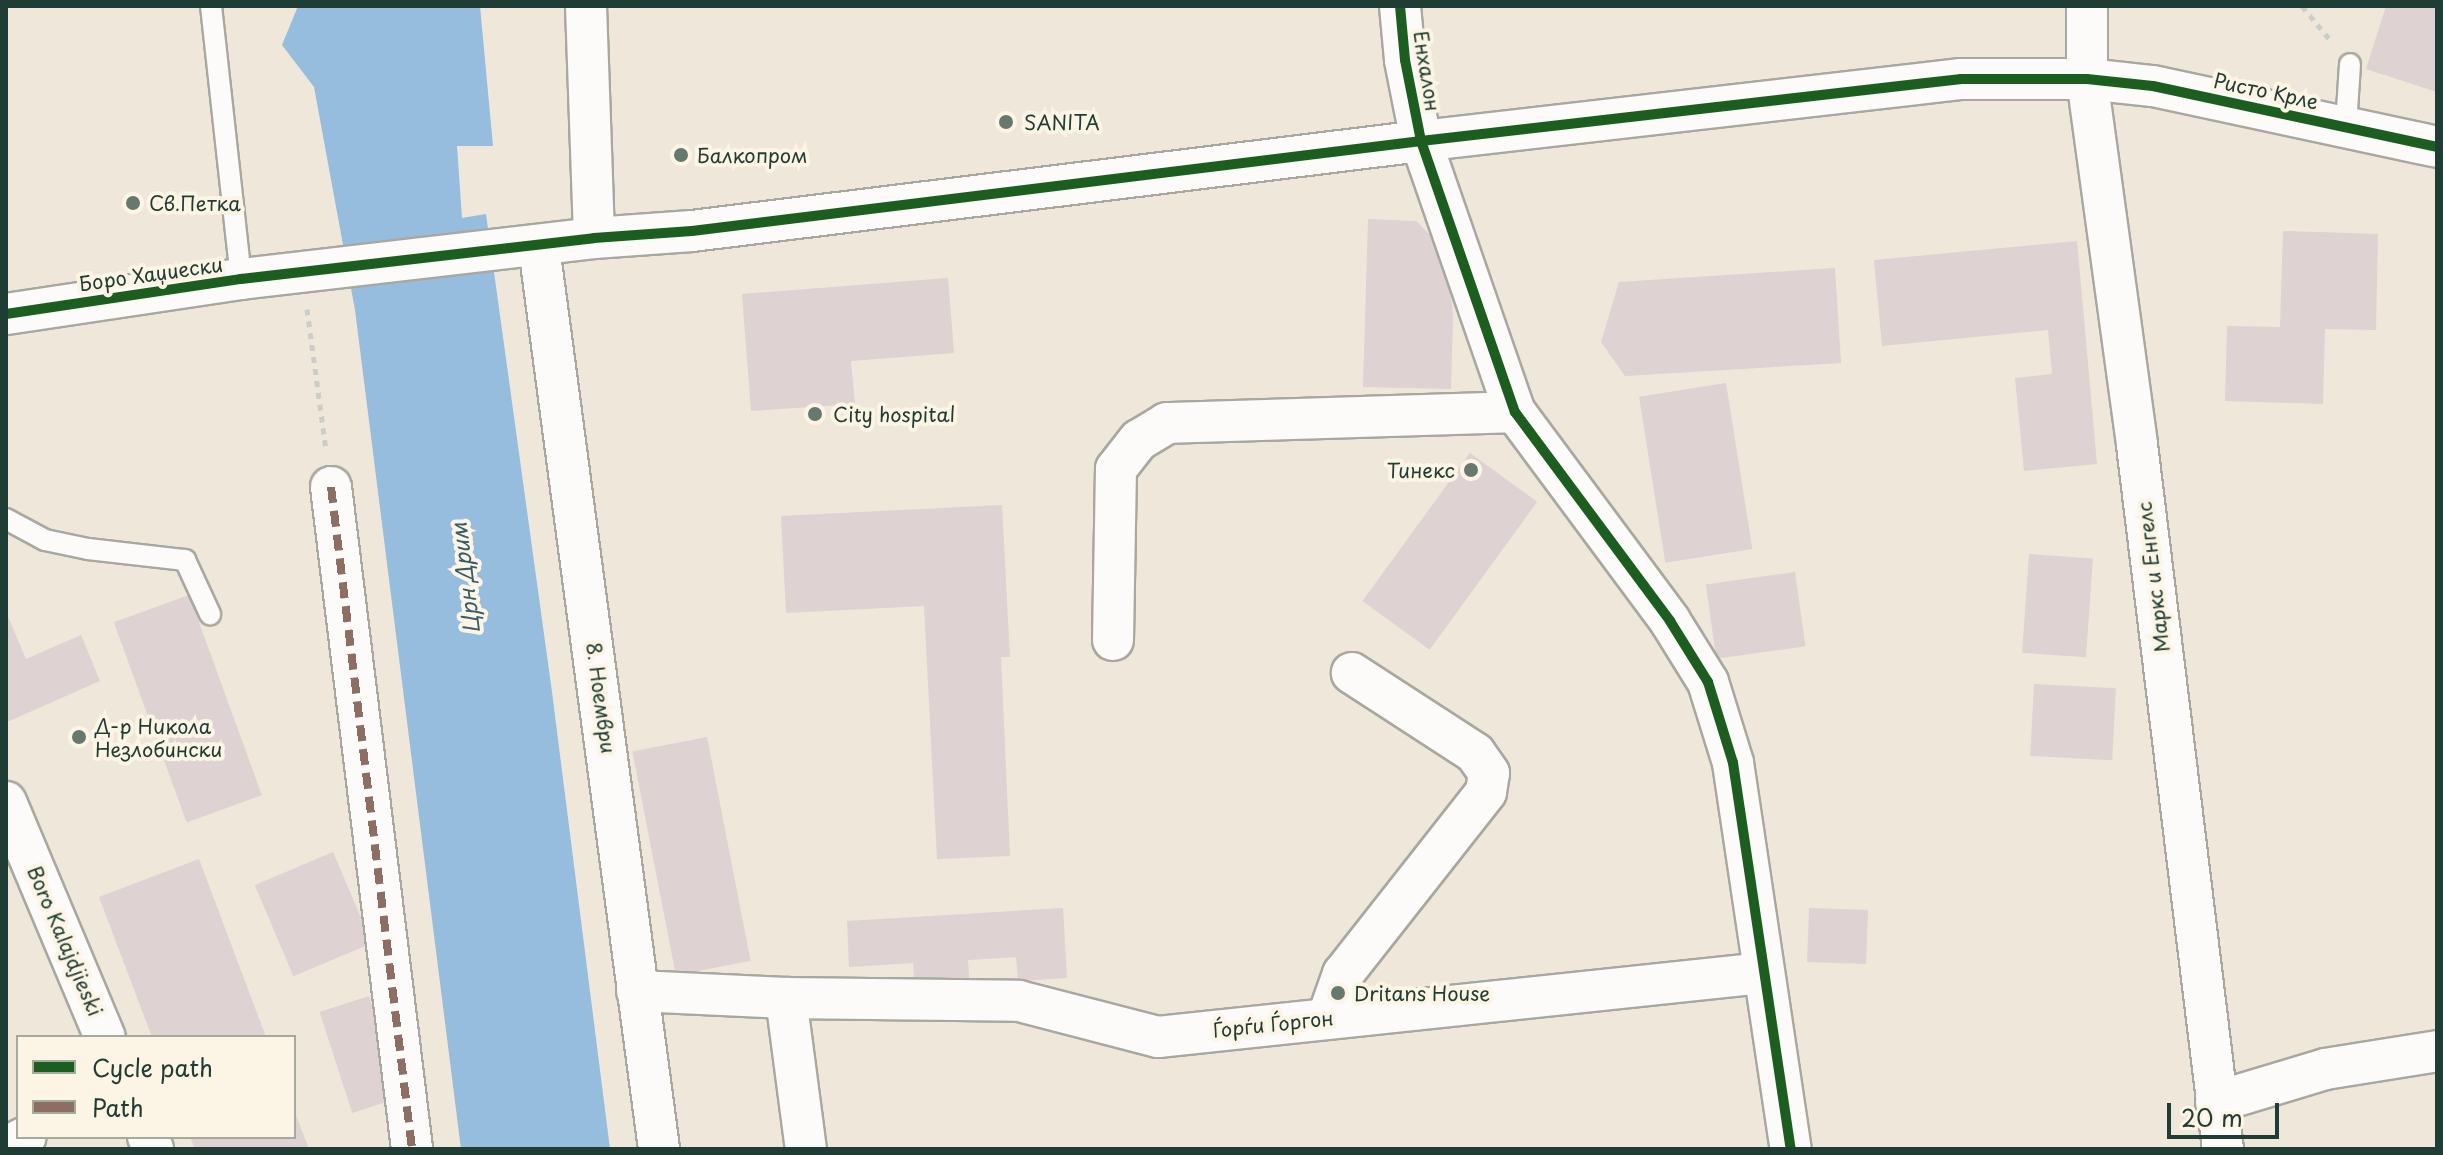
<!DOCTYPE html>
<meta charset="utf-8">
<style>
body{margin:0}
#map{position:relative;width:2443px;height:1155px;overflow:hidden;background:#eee7da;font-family:"Playpen Sans",sans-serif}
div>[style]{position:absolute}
.water>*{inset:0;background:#96bcde}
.building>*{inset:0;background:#ded2d2;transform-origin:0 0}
.path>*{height:5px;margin-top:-2.5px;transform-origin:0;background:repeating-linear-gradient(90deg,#cbcdc9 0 6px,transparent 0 12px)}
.roads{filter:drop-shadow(2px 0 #a8a8a0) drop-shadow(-2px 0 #a8a8a0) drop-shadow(0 2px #a8a8a0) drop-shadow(0 -2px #a8a8a0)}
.lane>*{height:20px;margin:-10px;padding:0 10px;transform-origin:10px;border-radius:10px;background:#fcfbf9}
.street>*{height:40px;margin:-20px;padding:0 20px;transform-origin:20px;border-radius:20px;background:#fcfbf9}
.quiet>*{height:8px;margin-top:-4px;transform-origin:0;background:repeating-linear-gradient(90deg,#8d6e63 0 16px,transparent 0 24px)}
.cycleway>*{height:10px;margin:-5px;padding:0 5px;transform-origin:5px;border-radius:5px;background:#1b5e20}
.dots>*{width:22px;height:22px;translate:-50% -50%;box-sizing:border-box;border:4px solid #fcf5e5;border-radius:50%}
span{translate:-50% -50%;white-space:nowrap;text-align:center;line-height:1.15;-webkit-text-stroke:8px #fcf5e5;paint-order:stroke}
.street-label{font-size:20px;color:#1f3d34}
.poi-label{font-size:20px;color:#1f3d34}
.left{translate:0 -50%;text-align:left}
.right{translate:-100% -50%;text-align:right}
.water-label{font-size:22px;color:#375e68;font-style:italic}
.frame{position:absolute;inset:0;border:8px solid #1f3d34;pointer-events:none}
.legend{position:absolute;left:16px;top:1035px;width:280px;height:104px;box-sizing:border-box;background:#fcf5e5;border:2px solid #a4ab9e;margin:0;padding:10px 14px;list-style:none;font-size:24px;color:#1f3d34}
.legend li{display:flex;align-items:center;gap:16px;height:40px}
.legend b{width:40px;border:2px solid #a4ab9e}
.scale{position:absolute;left:2167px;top:1103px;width:112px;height:36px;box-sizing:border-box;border:4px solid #1f3d34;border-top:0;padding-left:10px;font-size:24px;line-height:28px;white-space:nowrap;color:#1f3d34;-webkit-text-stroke:6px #fcf5e5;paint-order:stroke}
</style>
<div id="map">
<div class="water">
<div style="clip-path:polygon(298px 6px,480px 6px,493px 146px,457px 146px,462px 218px,486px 214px,552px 692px,610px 1149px,461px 1149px,355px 310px,314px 87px,282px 45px)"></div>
</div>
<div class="building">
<div style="clip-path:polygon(2386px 6px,2437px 6px,2437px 92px,2366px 69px)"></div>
<div style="clip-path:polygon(1368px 219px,1416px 221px,1447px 252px,1453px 316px,1451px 389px,1363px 387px)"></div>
<div style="clip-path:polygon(2283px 231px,2378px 234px,2376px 330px,2325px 329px,2323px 404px,2225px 401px,2227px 326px,2280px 327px)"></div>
<div style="clip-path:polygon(2077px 241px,2097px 464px,2024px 471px,2015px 378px,2052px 374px,2048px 330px,1882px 346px,1874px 260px)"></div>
<div style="clip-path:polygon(1835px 268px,1841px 363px,1625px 376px,1601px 342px,1619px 282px)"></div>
<div style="clip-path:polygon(948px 278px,954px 353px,851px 361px,855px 404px,751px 411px,742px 294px)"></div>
<div style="left:1726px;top:383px;width:168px;height:88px;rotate:81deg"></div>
<div style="left:1470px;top:453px;width:83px;height:183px;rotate:36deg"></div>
<div style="clip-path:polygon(1002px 505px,1010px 657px,1001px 657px,1010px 856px,937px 859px,924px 606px,786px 613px,781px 516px)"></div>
<div style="left:2029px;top:554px;width:64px;height:99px;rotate:4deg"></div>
<div style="left:1795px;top:572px;width:75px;height:90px;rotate:82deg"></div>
<div style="left:189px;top:595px;width:213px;height:80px;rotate:70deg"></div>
<div style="clip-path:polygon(6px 612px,26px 659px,81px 635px,100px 681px,7px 722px)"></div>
<div style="left:2034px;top:684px;width:82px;height:72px;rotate:3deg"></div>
<div style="left:707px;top:737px;width:228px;height:76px;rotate:79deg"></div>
<div style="left:333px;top:852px;width:99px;height:85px;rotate:67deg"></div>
<div style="clip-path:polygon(199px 859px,266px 1037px,152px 1037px,99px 897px)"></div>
<div style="clip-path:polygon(1063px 908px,1067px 978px,1018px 981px,1016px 957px,968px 960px,970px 988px,915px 991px,913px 963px,849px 967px,847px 921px)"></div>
<div style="left:1809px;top:908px;width:59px;height:54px;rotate:2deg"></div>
<div style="left:369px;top:996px;width:106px;height:52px;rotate:72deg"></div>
<div style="clip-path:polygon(294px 1110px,309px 1149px,195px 1149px,190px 1137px,294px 1137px)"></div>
</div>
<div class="path">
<div style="left:2302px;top:6px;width:47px;rotate:50.2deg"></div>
<div style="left:307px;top:309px;width:142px;rotate:82.3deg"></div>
</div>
<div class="roads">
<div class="lane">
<div style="left:211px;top:6px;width:275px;rotate:83.7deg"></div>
<div style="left:2346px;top:126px;width:62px;rotate:-86.3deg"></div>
<div style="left:6px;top:519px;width:44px;rotate:28.3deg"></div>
<div style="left:45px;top:540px;width:44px;rotate:11.8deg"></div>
<div style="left:88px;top:549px;width:98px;rotate:6.5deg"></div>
<div style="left:185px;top:560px;width:60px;rotate:65.2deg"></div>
</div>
<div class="street">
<div style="left:586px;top:6px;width:232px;rotate:88deg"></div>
<div style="left:1400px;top:6px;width:54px;rotate:84.7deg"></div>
<div style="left:1405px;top:60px;width:83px;rotate:78.8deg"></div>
<div style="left:1421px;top:141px;width:287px;rotate:70.9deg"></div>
<div style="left:1515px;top:412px;width:260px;rotate:53.4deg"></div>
<div style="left:1670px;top:621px;width:72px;rotate:58.1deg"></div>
<div style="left:1708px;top:682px;width:85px;rotate:72.8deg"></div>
<div style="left:1733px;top:763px;width:390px;rotate:81.5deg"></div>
<div style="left:2087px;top:6px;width:73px;rotate:90deg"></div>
<div style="left:2087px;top:79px;width:369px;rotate:82.2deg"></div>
<div style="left:2137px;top:445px;width:709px;rotate:83.04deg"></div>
<div style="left:539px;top:247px;width:910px;rotate:82.42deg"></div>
<div style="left:6px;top:314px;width:238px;rotate:-8.5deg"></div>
<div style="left:241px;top:279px;width:355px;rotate:-6.6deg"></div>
<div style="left:594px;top:238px;width:98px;rotate:-4.1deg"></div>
<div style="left:692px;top:231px;width:735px;rotate:-7.04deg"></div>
<div style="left:1421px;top:141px;width:544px;rotate:-6.55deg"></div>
<div style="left:1961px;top:79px;width:126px"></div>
<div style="left:2087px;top:79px;width:66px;rotate:6.1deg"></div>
<div style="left:2153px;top:86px;width:290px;rotate:12.1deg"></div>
<div style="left:331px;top:487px;width:667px;rotate:83.02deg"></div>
<div style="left:1113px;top:640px;width:171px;rotate:-89deg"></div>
<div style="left:1116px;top:469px;width:37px;rotate:-52deg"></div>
<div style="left:1139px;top:440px;width:33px;rotate:-31deg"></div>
<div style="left:1167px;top:423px;width:348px;rotate:-1.8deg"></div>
<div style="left:6px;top:802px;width:255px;rotate:67.2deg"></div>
<div style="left:637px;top:991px;width:149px;rotate:2.7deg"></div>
<div style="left:786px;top:998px;width:233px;rotate:0.7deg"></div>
<div style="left:1019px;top:1001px;width:144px;rotate:14.5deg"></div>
<div style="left:1158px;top:1037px;width:607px;rotate:-6.05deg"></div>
<div style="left:786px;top:998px;width:152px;rotate:82.5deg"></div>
<div style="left:1327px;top:1019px;width:48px;rotate:-70.4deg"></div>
<div style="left:1343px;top:974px;width:231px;rotate:-51.8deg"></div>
<div style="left:1486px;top:792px;width:19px;rotate:-81deg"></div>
<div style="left:1489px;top:773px;width:24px;rotate:-125deg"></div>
<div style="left:1475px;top:753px;width:147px;rotate:-147deg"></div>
<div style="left:2216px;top:1102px;width:114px;rotate:-16.8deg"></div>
<div style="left:2325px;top:1069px;width:113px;rotate:-9.1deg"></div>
<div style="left:148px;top:1137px;width:13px;rotate:67deg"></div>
<div style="left:6px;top:1147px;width:22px;rotate:-27deg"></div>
</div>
</div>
<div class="quiet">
<div style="left:331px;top:487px;width:667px;rotate:83.02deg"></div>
</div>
<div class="cycleway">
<div style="left:1400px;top:6px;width:54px;rotate:84.7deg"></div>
<div style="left:1405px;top:60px;width:83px;rotate:78.8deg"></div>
<div style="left:1421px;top:141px;width:287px;rotate:70.9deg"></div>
<div style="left:1515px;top:412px;width:260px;rotate:53.4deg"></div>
<div style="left:1670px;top:621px;width:72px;rotate:58.1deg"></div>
<div style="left:1708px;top:682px;width:85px;rotate:72.8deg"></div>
<div style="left:1733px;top:763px;width:390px;rotate:81.5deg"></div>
<div style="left:6px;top:314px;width:238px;rotate:-8.5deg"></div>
<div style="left:241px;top:279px;width:355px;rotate:-6.6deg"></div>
<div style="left:594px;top:238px;width:98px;rotate:-4.1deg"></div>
<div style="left:692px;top:231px;width:735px;rotate:-7.04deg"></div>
<div style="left:1421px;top:141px;width:544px;rotate:-6.55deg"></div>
<div style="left:1961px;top:79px;width:126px"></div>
<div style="left:2087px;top:79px;width:66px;rotate:6.1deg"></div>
<div style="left:2153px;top:86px;width:290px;rotate:12.1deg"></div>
</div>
<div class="dots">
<div style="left:1006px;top:122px;background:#67786e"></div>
<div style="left:681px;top:155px;background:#67786e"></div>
<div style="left:133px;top:203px;background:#67786e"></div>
<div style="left:815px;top:414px;background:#67786e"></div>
<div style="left:1471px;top:470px;background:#67786e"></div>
<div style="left:79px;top:737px;background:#67786e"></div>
<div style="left:1338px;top:993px;background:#67786e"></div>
</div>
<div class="street-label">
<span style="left:1427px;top:71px;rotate:81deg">Енхалон</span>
<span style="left:2266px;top:91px;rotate:12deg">Ристо Крле</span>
<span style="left:151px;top:274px;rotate:-8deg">Боро Хаџиески</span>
<span style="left:2153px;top:577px;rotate:-97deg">Маркс и Енгелс</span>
<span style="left:601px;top:698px;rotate:82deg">8. Ноември</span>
<span style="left:65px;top:941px;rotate:67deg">Boro Kalajdjieski</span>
<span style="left:1273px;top:1024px;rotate:-6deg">Ѓорѓи Ѓоргон</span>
</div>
<div class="poi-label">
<span class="left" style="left:1024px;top:122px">SANITA</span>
<span class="left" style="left:697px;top:155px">Балкопром</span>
<span class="left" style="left:149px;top:203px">Св.Петка</span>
<span class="left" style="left:833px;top:414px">City hospital</span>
<span class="right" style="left:1455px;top:470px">Тинекс</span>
<span class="left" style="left:95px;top:738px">Д-р Никола<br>Незлобински</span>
<span class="left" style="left:1354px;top:993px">Dritans House</span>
</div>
<div class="water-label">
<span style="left:464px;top:578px;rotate:-97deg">Црн Дрим</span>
</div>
<div class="frame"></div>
<ul class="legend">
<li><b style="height:10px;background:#1b5e20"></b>Cycle path</li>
<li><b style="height:10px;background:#8d6e63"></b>Path</li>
</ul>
<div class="scale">20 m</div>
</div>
